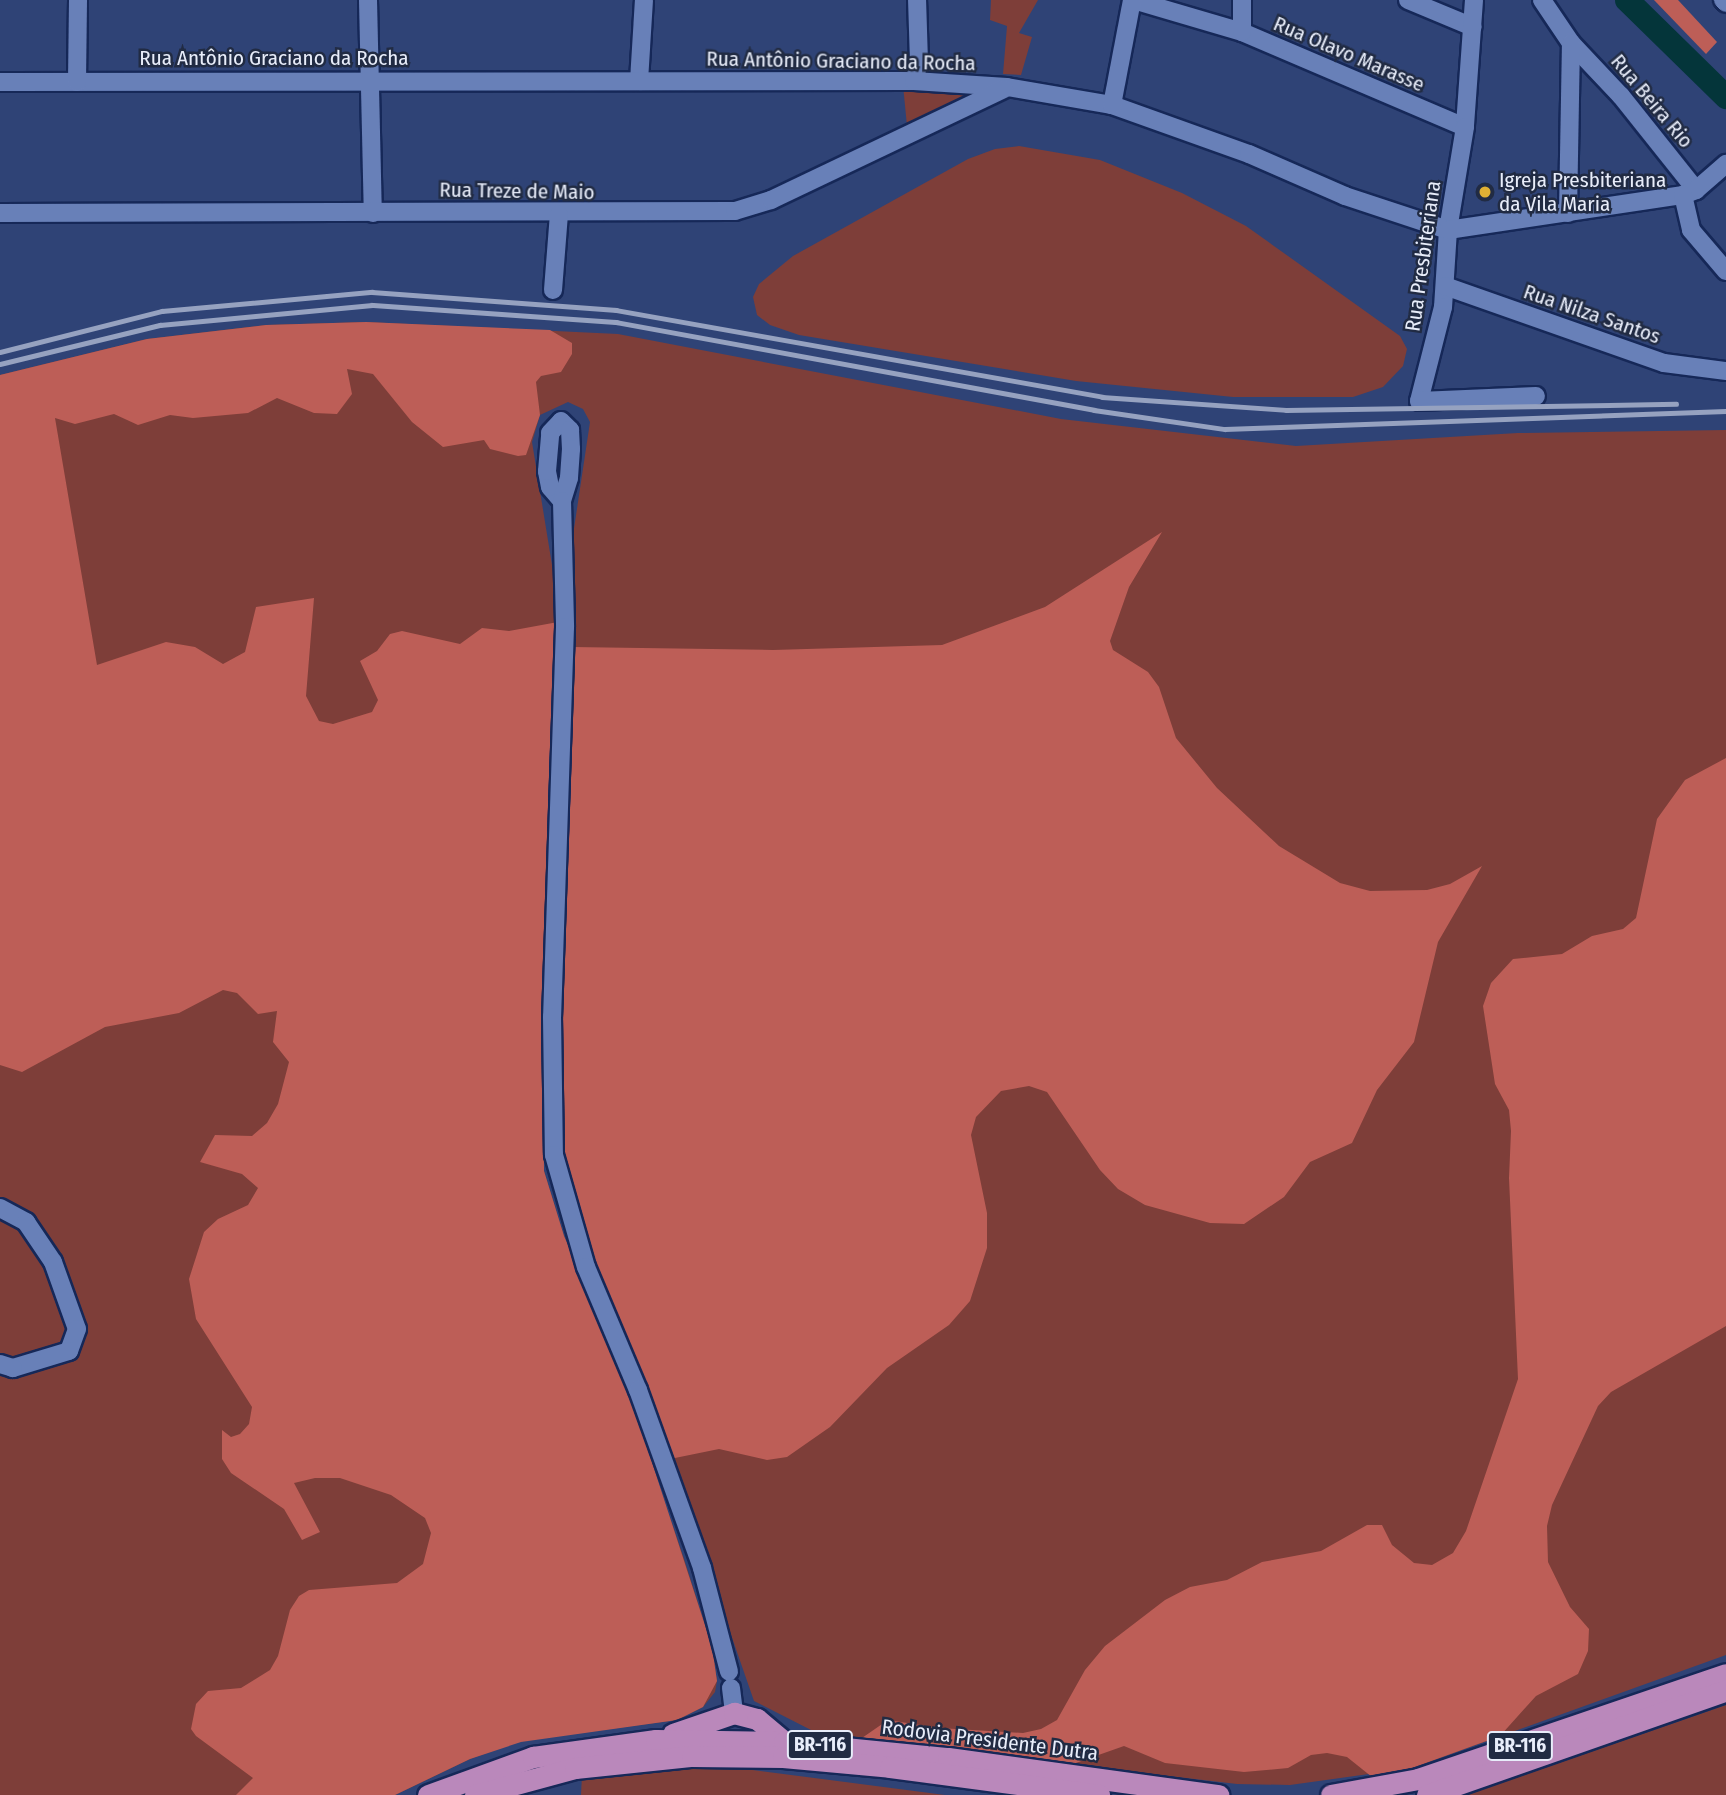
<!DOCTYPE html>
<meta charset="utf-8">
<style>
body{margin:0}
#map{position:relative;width:1726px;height:1795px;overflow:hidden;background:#2f4376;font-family:"Fira Sans Condensed",sans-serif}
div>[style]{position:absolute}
.green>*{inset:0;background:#7e3e39}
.forest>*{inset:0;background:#bd5e57}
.river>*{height:24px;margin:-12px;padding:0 12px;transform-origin:12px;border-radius:12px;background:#04353a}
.roads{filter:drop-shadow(2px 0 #162858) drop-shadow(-2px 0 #162858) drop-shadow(0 2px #162858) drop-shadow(0 -2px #162858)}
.minor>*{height:18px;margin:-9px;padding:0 9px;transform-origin:9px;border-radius:9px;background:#6880b8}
.highway>*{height:21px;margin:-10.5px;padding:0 10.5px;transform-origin:10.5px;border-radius:10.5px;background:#ba88bb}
.rail>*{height:4.5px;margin:-2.25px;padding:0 2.25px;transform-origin:2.25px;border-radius:2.25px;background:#96a2c0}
.dots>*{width:19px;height:19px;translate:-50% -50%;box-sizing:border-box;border:4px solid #212b43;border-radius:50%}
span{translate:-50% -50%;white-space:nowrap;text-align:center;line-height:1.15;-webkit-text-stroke:5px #212b43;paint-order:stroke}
.shield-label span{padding:2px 5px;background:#212b43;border:2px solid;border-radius:5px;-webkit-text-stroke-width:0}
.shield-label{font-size:19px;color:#e8edfa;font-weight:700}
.street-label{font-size:21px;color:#e8edfa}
.poi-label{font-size:21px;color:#e8edfa}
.left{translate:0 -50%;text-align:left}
</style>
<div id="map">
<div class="green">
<div style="clip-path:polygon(991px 0,1038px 0,1019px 33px,1032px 37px,1021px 75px,1003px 74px,1007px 26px,990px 20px)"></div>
<div style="clip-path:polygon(903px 85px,979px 91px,907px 126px)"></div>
<div style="clip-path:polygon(1019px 146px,1100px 160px,1182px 193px,1246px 226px,1400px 336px,1407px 349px,1403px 366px,1383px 387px,1353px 397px,1233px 397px,1076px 381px,799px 335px,770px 325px,757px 315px,753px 297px,759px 284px,793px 256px,968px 159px,995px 149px)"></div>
<div style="clip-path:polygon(366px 322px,618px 334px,1061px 419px,1296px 446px,1518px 433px,1726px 430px,1726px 1655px,1412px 1768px,1290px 1785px,1237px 1784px,847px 1738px,813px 1731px,754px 1701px,633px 1352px,579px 1222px,561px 1146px,572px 542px,590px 422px,583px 409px,568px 402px,540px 415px,532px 442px,559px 608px,543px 1026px,544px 1171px,564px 1236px,612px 1347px,683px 1556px,712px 1647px,717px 1681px,715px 1692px,703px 1707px,677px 1720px,521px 1741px,470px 1759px,395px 1795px,0 1795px,0 375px,147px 339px,266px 325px)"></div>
<div style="clip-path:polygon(1726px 1705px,1726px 1795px,1464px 1795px,1521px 1776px)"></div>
<div style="clip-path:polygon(689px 1765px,730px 1767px,945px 1795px,581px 1795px,582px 1775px)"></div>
</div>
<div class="forest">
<div style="clip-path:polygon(1654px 0,1678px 0,1717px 42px,1706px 54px)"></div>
<div style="clip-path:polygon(366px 322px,550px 330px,572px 343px,572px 354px,561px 372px,541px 376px,536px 382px,540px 415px,526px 455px,518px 456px,490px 449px,484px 440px,443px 447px,412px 422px,373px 374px,347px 369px,352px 394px,337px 414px,314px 413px,277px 398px,248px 413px,193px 418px,170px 415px,138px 425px,114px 414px,75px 424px,55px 418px,97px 665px,166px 642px,195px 647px,223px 664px,245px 652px,256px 607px,314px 598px,306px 696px,319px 721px,333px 724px,372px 712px,378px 700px,360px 661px,377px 651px,390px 634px,402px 631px,460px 644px,482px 628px,509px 631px,558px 622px,543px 1026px,544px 1171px,564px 1236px,612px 1347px,648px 1450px,712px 1647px,717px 1681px,703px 1707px,677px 1720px,521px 1742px,470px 1759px,395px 1795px,236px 1795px,253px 1778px,196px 1736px,191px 1729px,196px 1704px,208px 1691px,241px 1688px,270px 1670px,278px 1656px,290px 1610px,299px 1596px,309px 1590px,397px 1583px,423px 1564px,431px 1533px,425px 1518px,391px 1495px,340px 1478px,315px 1478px,294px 1483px,320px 1532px,302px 1540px,284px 1509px,231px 1473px,222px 1459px,222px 1430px,231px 1437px,240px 1434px,249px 1424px,252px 1407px,196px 1319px,189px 1279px,204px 1232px,218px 1219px,248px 1205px,258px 1188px,242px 1174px,200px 1162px,215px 1135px,252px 1136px,267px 1123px,278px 1104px,289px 1062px,273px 1042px,277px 1011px,258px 1014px,237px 993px,223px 990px,179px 1013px,105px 1027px,22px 1072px,0 1065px,0 375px,147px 339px,266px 325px)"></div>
<div style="clip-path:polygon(1162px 532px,1129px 587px,1110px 641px,1113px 650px,1148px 672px,1159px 687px,1176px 738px,1217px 788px,1279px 846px,1340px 883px,1370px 891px,1427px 890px,1450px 884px,1482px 866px,1438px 942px,1414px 1042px,1377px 1090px,1352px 1143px,1310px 1162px,1284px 1197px,1244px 1224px,1210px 1223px,1145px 1205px,1118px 1189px,1100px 1170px,1047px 1092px,1029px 1086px,1001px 1091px,976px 1117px,971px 1135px,987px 1213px,987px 1248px,970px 1301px,949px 1325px,887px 1368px,830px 1427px,787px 1457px,767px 1460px,719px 1449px,670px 1459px,633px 1352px,579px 1222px,561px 1146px,561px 961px,572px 647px,773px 650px,942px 645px,1045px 607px)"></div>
<div style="clip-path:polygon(1726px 758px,1726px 1326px,1611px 1392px,1598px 1406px,1552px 1505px,1547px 1526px,1548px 1562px,1570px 1607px,1589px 1629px,1588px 1651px,1578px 1674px,1536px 1696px,1500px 1736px,1412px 1768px,1372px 1777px,1347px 1757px,1327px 1753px,1311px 1755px,1288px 1768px,1244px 1772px,1165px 1763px,1124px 1746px,1073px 1764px,859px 1740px,888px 1720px,939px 1728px,1023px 1733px,1041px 1729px,1057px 1720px,1085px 1670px,1105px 1646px,1165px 1600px,1190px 1587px,1227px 1580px,1262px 1562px,1321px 1551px,1367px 1525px,1382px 1525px,1392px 1545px,1414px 1563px,1432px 1565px,1453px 1553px,1466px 1531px,1518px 1379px,1509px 1178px,1511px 1131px,1509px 1110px,1495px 1084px,1483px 1006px,1491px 983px,1513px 959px,1562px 954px,1592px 936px,1623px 929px,1636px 918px,1657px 819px,1685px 780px)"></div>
</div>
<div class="river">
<div style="left:1627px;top:0;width:139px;rotate:44.4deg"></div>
</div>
<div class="roads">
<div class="minor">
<div style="left:368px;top:0;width:213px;rotate:88.7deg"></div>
<div style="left:1133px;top:0;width:114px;rotate:16.4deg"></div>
<div style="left:1242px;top:32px;width:242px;rotate:23.1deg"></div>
<div style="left:1242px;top:0;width:32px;rotate:90deg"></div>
<div style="left:1408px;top:0;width:70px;rotate:22.6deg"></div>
<div style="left:1474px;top:0;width:127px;rotate:94.1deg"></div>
<div style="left:1465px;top:127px;width:104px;rotate:99.4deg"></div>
<div style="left:1448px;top:230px;width:77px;rotate:93.7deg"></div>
<div style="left:1443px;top:307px;width:97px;rotate:104.3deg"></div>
<div style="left:1419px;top:401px;width:117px;rotate:-2.4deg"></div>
<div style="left:1542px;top:0;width:52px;rotate:56deg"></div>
<div style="left:1571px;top:43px;width:73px;rotate:46.7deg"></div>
<div style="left:1621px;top:96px;width:120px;rotate:51.4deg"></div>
<div style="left:1723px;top:0;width:4px;rotate:45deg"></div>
<div style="left:639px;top:81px;width:81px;rotate:-86.5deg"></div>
<div style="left:914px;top:81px;width:20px;rotate:-75deg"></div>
<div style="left:919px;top:62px;width:62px;rotate:-91.8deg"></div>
<div style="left:0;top:82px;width:914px;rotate:-0.06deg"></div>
<div style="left:914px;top:81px;width:93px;rotate:3.7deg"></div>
<div style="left:1007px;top:87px;width:107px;rotate:9.7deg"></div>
<div style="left:1112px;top:105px;width:145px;rotate:19.7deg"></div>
<div style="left:1249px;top:154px;width:105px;rotate:23.6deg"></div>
<div style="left:1345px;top:196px;width:108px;rotate:18.3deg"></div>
<div style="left:1448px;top:230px;width:238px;rotate:-8.5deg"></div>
<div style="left:1683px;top:195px;width:14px;rotate:-21deg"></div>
<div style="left:1696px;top:190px;width:40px;rotate:-41deg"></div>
<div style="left:77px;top:82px;width:82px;rotate:-89.3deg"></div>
<div style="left:1112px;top:105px;width:107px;rotate:-79.2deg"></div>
<div style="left:1683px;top:195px;width:36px;rotate:77deg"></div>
<div style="left:1691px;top:230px;width:54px;rotate:49.5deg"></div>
<div style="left:0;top:213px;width:735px;rotate:-0.16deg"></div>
<div style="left:735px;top:211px;width:38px;rotate:-17deg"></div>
<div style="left:771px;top:200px;width:258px;rotate:-25.5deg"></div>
<div style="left:1568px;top:213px;width:170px;rotate:-89deg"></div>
<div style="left:1445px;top:286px;width:232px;rotate:19.4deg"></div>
<div style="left:1664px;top:363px;width:63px;rotate:7.4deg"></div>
<div style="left:553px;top:290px;width:76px;rotate:-85.5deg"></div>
<div style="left:562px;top:501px;width:18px;rotate:-131deg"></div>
<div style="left:550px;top:487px;width:16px;rotate:-101deg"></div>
<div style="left:547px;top:471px;width:38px;rotate:-85deg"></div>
<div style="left:550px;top:433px;width:16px;rotate:-47deg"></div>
<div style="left:561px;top:421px;width:13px;rotate:45deg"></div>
<div style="left:570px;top:430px;width:19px;rotate:87deg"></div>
<div style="left:571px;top:449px;width:29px;rotate:94deg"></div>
<div style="left:569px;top:478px;width:24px;rotate:107deg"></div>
<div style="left:562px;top:501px;width:126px;rotate:88.6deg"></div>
<div style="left:565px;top:627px;width:390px;rotate:91.9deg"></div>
<div style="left:552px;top:1017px;width:138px;rotate:89.2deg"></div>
<div style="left:554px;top:1155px;width:116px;rotate:74.1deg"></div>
<div style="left:586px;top:1267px;width:134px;rotate:67.1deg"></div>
<div style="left:638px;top:1390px;width:189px;rotate:70.2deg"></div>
<div style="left:702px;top:1568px;width:107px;rotate:75.4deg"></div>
<div style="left:0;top:1208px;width:30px;rotate:28deg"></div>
<div style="left:26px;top:1222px;width:48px;rotate:56deg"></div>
<div style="left:53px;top:1262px;width:71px;rotate:70.3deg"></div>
<div style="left:77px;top:1329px;width:23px;rotate:110deg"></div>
<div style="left:69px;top:1351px;width:59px;rotate:163.1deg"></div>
<div style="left:13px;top:1368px;width:14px;rotate:-163deg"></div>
<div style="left:731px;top:1688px;width:25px;rotate:83deg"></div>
</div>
<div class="highway">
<div style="left:673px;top:1734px;width:65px;rotate:-19deg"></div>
<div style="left:734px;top:1713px;width:24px;rotate:15deg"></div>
<div style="left:757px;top:1719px;width:35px;rotate:40deg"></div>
<div style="left:428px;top:1795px;width:112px;rotate:-19.9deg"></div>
<div style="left:533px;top:1757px;width:124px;rotate:-7.9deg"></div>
<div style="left:656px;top:1740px;width:128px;rotate:0.9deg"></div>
<div style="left:784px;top:1742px;width:165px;rotate:5.6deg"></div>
<div style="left:948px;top:1758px;width:273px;rotate:7.8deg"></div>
<div style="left:475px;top:1795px;width:104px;rotate:-15.1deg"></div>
<div style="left:575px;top:1768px;width:118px;rotate:-5.9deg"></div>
<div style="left:692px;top:1756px;width:91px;rotate:0.6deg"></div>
<div style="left:783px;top:1757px;width:107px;rotate:5.3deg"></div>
<div style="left:890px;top:1767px;width:211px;rotate:7.6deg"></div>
<div style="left:1331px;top:1795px;width:88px;rotate:-10.4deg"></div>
<div style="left:1418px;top:1779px;width:325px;rotate:-18.8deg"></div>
<div style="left:1427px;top:1795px;width:317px;rotate:-19.3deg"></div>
</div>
</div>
<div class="rail">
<div style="left:0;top:352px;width:167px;rotate:-14.2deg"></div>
<div style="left:162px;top:311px;width:211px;rotate:-5.2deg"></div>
<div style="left:372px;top:292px;width:245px;rotate:4.2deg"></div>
<div style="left:616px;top:310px;width:494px;rotate:10.1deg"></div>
<div style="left:1102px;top:397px;width:184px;rotate:4deg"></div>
<div style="left:1286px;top:410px;width:390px;rotate:-0.9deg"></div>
<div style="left:0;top:364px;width:165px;rotate:-13.7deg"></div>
<div style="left:160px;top:325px;width:213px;rotate:-5.4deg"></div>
<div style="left:372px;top:305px;width:245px;rotate:4deg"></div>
<div style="left:616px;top:322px;width:486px;rotate:10.4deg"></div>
<div style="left:1094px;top:410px;width:132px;rotate:8.3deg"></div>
<div style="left:1225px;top:429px;width:501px;rotate:-2.06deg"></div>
</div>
<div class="dots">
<div style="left:1485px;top:192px;background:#e0b034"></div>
</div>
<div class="shield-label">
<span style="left:820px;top:1745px">BR-116</span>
<span style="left:1520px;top:1746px">BR-116</span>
</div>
<div class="street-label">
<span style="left:1349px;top:54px;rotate:23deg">Rua Olavo Marasse</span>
<span style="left:274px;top:58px">Rua Antônio Graciano da Rocha</span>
<span style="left:841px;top:61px;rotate:1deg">Rua Antônio Graciano da Rocha</span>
<span style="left:1652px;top:101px;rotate:50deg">Rua Beira Rio</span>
<span style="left:517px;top:191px;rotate:1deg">Rua Treze de Maio</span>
<span style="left:1423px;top:256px;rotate:-82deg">Rua Presbiteriana</span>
<span style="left:1592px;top:314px;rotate:19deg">Rua Nilza Santos</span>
<span style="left:990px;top:1740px;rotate:7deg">Rodovia Presidente Dutra</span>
</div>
<div class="poi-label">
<span class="left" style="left:1499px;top:192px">Igreja Presbiteriana<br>da Vila Maria</span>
</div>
</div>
